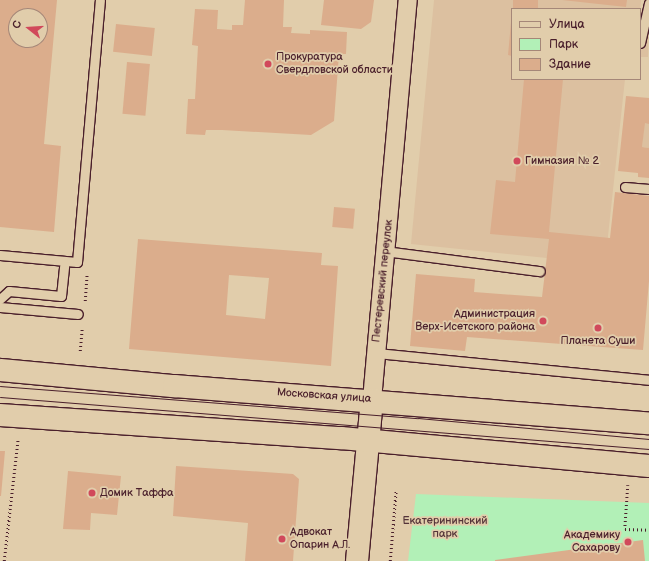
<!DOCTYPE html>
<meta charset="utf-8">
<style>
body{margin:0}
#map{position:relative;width:649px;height:561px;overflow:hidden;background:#e1cdab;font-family:"Balsamiq Sans",sans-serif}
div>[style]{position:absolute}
.built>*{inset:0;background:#dcc0a0}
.green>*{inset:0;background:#b2f0b7}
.building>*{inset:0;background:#dbad8c;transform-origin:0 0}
.path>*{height:2.5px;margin-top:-1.25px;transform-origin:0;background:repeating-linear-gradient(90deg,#4a1f2b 0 1px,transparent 0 4px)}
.roads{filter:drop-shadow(1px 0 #4a1f2b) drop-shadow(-1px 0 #4a1f2b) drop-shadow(0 1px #4a1f2b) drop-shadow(0 -1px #4a1f2b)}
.service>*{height:9px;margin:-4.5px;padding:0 4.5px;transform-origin:4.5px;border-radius:4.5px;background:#e1cdab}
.minor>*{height:18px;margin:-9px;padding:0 9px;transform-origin:9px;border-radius:9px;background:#e1cdab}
.secondary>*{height:22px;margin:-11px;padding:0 11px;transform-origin:11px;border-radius:11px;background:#e1cdab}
.primary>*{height:22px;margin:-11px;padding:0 11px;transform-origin:11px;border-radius:11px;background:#e1cdab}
.tram>*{height:1px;margin:-0.5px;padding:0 0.5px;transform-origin:0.5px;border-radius:0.5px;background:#4a1f2b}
.dots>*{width:11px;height:11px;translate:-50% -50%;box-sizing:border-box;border:2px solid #e1cdab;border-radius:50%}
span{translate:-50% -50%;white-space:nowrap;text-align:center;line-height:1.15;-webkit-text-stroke:3.5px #e1cdab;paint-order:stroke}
.poi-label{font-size:11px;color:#4a1f2b}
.left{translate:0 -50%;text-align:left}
.right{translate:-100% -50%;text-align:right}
.street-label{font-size:11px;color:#4a1f2b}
.park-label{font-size:11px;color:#543439}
.legend{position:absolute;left:511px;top:8px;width:130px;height:72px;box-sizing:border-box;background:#e1cdab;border:1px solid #a58778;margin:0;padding:5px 7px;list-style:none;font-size:12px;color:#4a1f2b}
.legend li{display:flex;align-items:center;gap:8px;height:20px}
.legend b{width:20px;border:1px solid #a58778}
.north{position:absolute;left:8px;top:8px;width:40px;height:40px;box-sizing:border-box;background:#e1cdab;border:1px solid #a58778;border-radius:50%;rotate:287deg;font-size:11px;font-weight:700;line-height:16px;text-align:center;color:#4a1f2b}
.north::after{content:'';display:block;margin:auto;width:14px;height:18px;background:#d1495b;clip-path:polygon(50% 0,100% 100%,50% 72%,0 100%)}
</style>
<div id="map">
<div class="built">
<div style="clip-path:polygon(434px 0,641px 0,640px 10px,649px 11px,648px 57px,640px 57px,640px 9px,512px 9px,512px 79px,625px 79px,605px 264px,411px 244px)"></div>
<div style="clip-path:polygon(647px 98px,649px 98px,649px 148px,642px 147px)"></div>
</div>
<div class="green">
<div style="clip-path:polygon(416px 494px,649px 503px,649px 561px,408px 561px)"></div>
</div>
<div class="building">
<div style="clip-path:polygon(evenodd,0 0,57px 0,44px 144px,61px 146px,54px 232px,0 227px,0 0,16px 16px,40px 16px,40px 40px,16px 40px,16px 16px)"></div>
<div style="clip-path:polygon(245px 0,284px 0,283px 27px,292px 27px,291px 33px,310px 34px,310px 30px,347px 32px,346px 54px,339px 54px,334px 121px,311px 135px,222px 130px,206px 130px,205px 135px,186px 134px,188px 99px,195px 99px,198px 46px,192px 45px,195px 9px,218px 10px,217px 29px,232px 30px,232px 25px,243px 25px)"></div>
<div style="clip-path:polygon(324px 0,374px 0,371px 22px,361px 29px,321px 25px)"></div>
<div style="left:513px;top:0;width:25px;height:9px"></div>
<div style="clip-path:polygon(562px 0,627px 0,626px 7px)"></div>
<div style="clip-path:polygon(511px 22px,512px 23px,512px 56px,508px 55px)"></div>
<div style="left:116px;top:24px;width:39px;height:28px;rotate:6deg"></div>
<div style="left:127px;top:62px;width:23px;height:52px;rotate:5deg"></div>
<div style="clip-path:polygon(524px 79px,563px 79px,549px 232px,610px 238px,615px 192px,649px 196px,649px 281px,643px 350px,467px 337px,465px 351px,410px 346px,416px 274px,475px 279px,474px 292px,542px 297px,549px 239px,490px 234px,496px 180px,515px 182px)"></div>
<div style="clip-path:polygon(626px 96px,649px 98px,649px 124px,645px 123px,642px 147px,649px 148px,649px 178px,638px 177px,638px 173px,618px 171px)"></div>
<div style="left:334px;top:207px;width:21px;height:20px;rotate:5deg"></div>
<div style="clip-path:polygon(evenodd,138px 239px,322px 253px,321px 265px,338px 266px,331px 366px,129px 349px,138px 239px,229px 275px,269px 278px,265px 319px,226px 315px,229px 275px)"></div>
<div style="clip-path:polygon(0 451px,5px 451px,1px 496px,0 496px)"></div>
<div style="clip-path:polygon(176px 466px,293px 474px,299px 479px,293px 561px,245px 561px,248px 523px,173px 516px)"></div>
<div style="clip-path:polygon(68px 471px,121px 476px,117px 515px,91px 513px,90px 530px,63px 529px)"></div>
<div style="clip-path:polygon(643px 540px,645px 561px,495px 561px,495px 560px)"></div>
</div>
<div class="path">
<div style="left:85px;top:301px;width:27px;rotate:-86deg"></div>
<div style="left:80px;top:351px;width:24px;rotate:-85deg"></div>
<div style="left:628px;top:485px;width:44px;rotate:93.9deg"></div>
<div style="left:625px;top:529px;width:24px;rotate:2deg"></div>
<div style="left:4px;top:561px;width:124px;rotate:-83.5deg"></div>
<div style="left:390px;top:561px;width:71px;rotate:-85.2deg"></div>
</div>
<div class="roads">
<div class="service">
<div style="left:640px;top:43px;width:41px;rotate:-77.3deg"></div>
<div style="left:625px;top:187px;width:24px;rotate:5deg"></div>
<div style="left:385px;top:251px;width:156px;rotate:7.4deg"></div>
<div style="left:0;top:255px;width:77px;rotate:5.2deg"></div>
<div style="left:77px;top:262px;width:263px;rotate:-85deg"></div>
<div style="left:0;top:299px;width:12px;rotate:-42deg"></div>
<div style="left:9px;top:291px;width:52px;rotate:5.5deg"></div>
<div style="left:61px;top:296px;width:30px;rotate:-84deg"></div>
<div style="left:0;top:307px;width:78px;rotate:5.1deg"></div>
<div style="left:376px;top:353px;width:274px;rotate:5.6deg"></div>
</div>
<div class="minor">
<div style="left:372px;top:400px;width:402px;rotate:-84.9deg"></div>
</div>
<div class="secondary">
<div style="left:357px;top:561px;width:162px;rotate:-84.7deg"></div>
</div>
<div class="primary">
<div style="left:0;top:370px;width:175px;rotate:5.3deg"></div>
<div style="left:174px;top:386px;width:476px;rotate:4.5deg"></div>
<div style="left:0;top:415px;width:342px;rotate:3.9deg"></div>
<div style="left:341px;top:438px;width:309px;rotate:5.2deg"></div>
</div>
</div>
<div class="tram">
<div style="left:0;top:386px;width:419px;rotate:4.4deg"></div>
<div style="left:418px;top:418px;width:232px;rotate:5.2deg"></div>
<div style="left:0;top:397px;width:651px;rotate:4.58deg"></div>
</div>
<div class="dots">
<div style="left:268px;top:64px;background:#d1495b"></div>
<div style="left:517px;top:161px;background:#d1495b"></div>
<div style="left:543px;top:321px;background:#d1495b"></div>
<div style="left:598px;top:328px;background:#d1495b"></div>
<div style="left:92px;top:493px;background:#d1495b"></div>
<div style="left:282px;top:539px;background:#d1495b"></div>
<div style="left:628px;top:542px;background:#d1495b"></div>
</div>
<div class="poi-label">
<span class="left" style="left:276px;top:64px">Прокуратура<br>Свердловской области</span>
<span class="left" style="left:525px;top:161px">Гимназия № 2</span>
<span class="right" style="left:535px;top:321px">Администрация<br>Верх-Исетского района</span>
<span style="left:598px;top:341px">Планета Суши</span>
<span class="left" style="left:100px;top:493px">Домик Таффа</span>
<span class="left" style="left:290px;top:539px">Адвокат<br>Опарин А.Л.</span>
<span class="right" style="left:620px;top:542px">Академику<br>Сахарову</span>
</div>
<div class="street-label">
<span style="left:383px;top:281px;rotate:-84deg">Пестеревский переулок</span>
<span style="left:324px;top:396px;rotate:4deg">Московская улица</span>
</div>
<div class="park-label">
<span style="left:445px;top:528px">Екатерининский<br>парк</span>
</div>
<ul class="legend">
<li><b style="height:5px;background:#e1cdab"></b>Улица</li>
<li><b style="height:11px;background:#b2f0b7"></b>Парк</li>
<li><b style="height:11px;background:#dbad8c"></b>Здание</li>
</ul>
<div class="north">С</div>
</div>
